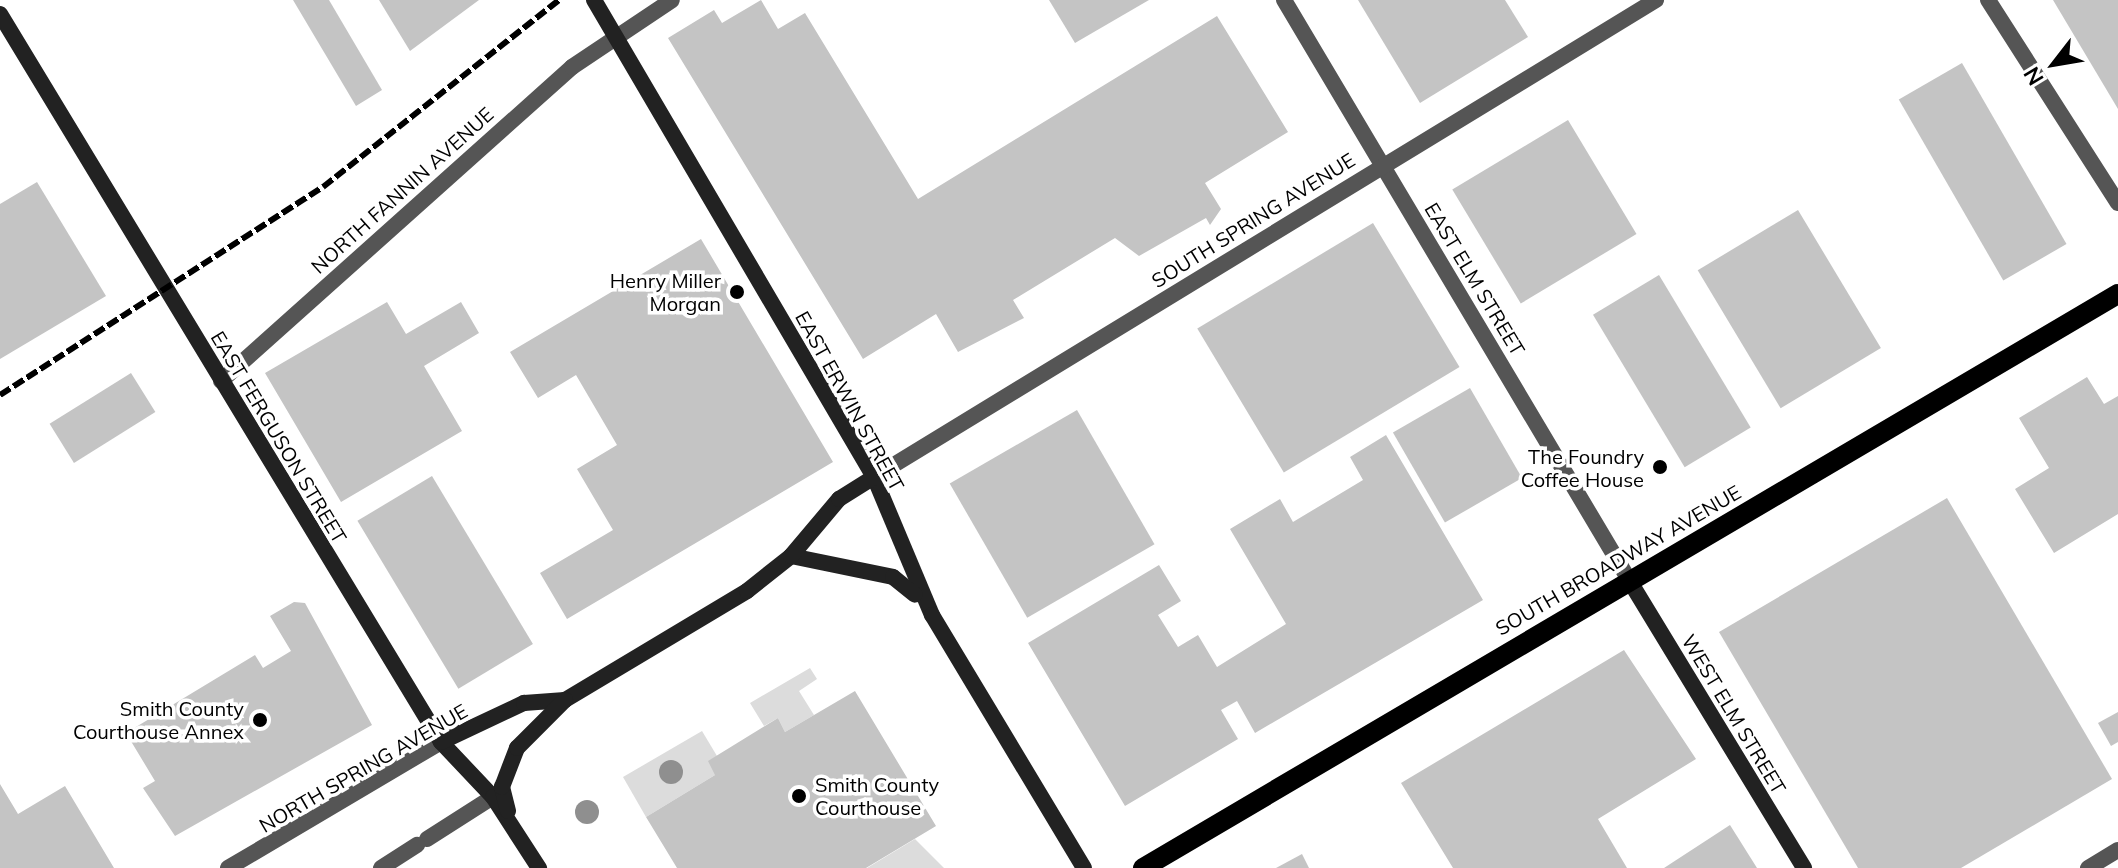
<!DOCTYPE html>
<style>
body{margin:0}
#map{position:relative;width:2118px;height:868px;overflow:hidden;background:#fff;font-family:Mulish,sans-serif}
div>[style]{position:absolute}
.green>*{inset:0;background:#dcdcdc}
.building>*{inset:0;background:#c4c4c4;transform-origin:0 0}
.lane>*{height:16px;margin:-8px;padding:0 8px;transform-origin:8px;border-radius:8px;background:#555}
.street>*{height:16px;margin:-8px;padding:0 8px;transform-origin:8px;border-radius:8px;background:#555}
.secondary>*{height:16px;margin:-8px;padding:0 8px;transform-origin:8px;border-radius:8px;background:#222}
.primary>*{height:20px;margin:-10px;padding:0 10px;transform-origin:10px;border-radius:10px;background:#000}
.rail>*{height:6px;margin-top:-3px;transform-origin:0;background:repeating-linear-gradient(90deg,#000 0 12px,transparent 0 16px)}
.trees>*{width:24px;height:24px;margin:-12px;border-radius:50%;background:#8f8f8f}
.dots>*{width:22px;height:22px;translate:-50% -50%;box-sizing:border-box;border:4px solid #fff;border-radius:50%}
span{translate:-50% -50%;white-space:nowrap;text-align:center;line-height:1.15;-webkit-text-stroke:7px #fff;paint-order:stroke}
.street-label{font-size:20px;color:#000}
.poi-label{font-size:20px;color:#000}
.right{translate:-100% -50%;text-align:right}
.left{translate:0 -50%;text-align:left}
.north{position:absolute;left:2014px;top:24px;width:80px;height:80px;-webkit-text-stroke:6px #fff;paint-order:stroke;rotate:239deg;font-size:22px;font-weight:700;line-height:32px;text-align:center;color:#000}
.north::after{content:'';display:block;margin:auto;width:28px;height:36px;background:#000;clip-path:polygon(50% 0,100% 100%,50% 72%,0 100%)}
</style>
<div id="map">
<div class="green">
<div style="clip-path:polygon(810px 668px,817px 679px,799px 691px,814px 715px,785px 732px,778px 718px,764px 726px,750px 703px)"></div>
<div style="clip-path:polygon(702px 731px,717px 756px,715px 775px,646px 817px,623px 777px)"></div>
<div style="clip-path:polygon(915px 839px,944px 868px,866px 868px,867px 868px)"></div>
</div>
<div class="building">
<div style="clip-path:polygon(293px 0,329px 0,382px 90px,356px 106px)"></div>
<div style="clip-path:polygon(379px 0,479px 0,410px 51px)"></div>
<div style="clip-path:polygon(761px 0,778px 29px,805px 13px,918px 199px,1217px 16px,1288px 132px,1205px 183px,1221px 209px,1210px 225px,1206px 218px,1139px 256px,1115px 238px,1013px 300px,1024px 318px,958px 352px,936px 314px,863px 359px,668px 38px,714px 10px,722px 23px)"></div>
<div style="clip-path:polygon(1049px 0,1149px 0,1075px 43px)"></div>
<div style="clip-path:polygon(1358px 0,1505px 0,1528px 37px,1420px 103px)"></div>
<div style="clip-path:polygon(2053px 0,2118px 0,2118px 109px)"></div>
<div style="left:1962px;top:63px;width:209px;height:73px;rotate:60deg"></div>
<div style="left:1568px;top:120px;width:133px;height:135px;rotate:59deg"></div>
<div style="clip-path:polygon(37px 182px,106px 296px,0 359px,0 204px)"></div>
<div style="left:1798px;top:210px;width:161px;height:117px;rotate:59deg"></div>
<div style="left:1373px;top:223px;width:168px;height:205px;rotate:59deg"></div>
<div style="clip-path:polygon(701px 239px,833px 462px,567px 619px,540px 573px,613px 530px,577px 469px,617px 445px,576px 375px,538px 398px,510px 352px)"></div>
<div style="left:1659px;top:275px;width:178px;height:77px;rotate:59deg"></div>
<div style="clip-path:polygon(387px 302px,406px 334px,461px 302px,479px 333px,424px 366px,462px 431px,341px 502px,265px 373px)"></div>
<div style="left:131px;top:373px;width:46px;height:96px;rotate:58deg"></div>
<div style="clip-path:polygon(2087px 377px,2104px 404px,2118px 396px,2118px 514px,2054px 553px,2015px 489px,2049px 468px,2019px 418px)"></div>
<div style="left:1470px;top:388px;width:104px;height:89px;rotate:60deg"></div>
<div style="left:1077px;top:410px;width:155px;height:147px;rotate:60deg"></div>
<div style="clip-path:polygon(1386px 435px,1483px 600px,1255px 733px,1237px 701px,1221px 710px,1238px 739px,1125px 806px,1028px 643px,1159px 565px,1181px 601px,1158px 615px,1178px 647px,1198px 635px,1217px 667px,1286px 624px,1230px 529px,1280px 499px,1293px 522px,1363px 480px,1350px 457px)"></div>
<div style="left:432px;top:476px;width:196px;height:87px;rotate:59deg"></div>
<div style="clip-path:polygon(1947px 498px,2112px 779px,1961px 868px,1858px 868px,1719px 632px)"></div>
<div style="clip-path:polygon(294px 602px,305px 603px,372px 725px,175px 836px,143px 788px,155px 781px,126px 733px,255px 655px,263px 668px,291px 651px,270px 616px)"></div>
<div style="clip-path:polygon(1624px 650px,1696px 759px,1598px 819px,1627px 868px,1453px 868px,1401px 783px)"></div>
<div style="clip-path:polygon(855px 691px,936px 826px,866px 868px,677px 868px,646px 817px,715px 775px,708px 761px,778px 718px,785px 732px)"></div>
<div style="clip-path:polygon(2118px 712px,2118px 742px,2111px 746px,2098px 723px)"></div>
<div style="clip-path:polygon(0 784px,18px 814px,65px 786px,114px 868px,0 868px)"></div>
<div style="clip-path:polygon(1730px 825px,1757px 868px,1664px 868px)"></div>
<div style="clip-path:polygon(1302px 854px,1309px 868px,1276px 868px)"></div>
</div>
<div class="lane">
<div style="left:1988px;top:0;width:241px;rotate:57.4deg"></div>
<div style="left:427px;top:839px;width:78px;rotate:-32.5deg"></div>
<div style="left:381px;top:868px;width:43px;rotate:-32.6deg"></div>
</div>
<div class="street">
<div style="left:1284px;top:0;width:675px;rotate:59.25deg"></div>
<div style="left:221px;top:381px;width:471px;rotate:-41.8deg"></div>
<div style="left:572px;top:67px;width:120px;rotate:-33.8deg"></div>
<div style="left:874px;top:477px;width:916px;rotate:-31.38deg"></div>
<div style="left:228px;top:868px;width:247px;rotate:-30.6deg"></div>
<div style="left:2088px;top:868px;width:35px;rotate:-31deg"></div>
</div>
<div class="secondary">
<div style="left:594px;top:0;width:553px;rotate:59.59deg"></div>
<div style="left:874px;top:477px;width:150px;rotate:67.2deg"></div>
<div style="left:932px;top:615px;width:295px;rotate:59deg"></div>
<div style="left:0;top:14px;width:851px;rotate:58.79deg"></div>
<div style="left:441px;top:742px;width:76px;rotate:46.6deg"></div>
<div style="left:493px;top:797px;width:85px;rotate:57.1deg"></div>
<div style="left:791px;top:556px;width:104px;rotate:11.6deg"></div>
<div style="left:893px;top:577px;width:28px;rotate:39deg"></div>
<div style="left:1629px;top:580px;width:337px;rotate:58.7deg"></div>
<div style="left:441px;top:742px;width:92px;rotate:-25.2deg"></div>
<div style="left:524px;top:703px;width:41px;rotate:-4.2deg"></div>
<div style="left:565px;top:700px;width:212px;rotate:-30.9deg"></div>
<div style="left:747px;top:591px;width:56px;rotate:-38.5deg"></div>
<div style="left:791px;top:556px;width:75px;rotate:-49.9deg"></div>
<div style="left:839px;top:499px;width:41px;rotate:-32.2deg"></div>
<div style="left:508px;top:811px;width:25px;rotate:-104deg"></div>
<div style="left:502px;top:787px;width:42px;rotate:-69deg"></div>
<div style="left:517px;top:748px;width:68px;rotate:-45deg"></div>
</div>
<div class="primary">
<div style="left:1143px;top:868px;width:1131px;rotate:-30.49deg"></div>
</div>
<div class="rail">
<div style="left:0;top:395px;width:384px;rotate:-32.8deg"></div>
<div style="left:323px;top:187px;width:301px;rotate:-38.4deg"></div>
</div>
<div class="trees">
<div style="left:671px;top:772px"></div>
<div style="left:587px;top:812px"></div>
</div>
<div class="dots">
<div style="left:737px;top:292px;background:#000"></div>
<div style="left:1660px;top:467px;background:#000"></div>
<div style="left:260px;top:720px;background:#000"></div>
<div style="left:799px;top:796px;background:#000"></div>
</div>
<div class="street-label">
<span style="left:402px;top:190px;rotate:-42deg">NORTH FANNIN AVENUE</span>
<span style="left:1253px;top:220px;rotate:-32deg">SOUTH SPRING AVENUE</span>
<span style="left:1475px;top:279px;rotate:59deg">EAST ELM STREET</span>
<span style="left:850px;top:401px;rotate:61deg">EAST ERWIN STREET</span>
<span style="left:279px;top:437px;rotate:59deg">EAST FERGUSON STREET</span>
<span style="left:1618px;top:560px;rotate:-30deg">SOUTH BROADWAY AVENUE</span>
<span style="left:1734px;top:714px;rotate:59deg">WEST ELM STREET</span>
<span style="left:363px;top:768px;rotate:-30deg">NORTH SPRING AVENUE</span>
</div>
<div class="poi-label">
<span class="right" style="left:721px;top:292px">Henry Miller<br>Morgan</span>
<span class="right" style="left:1644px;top:468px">The Foundry<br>Coffee House</span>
<span class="right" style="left:244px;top:720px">Smith County<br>Courthouse Annex</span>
<span class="left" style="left:815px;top:796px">Smith County<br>Courthouse</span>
</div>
<div class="north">N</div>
</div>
